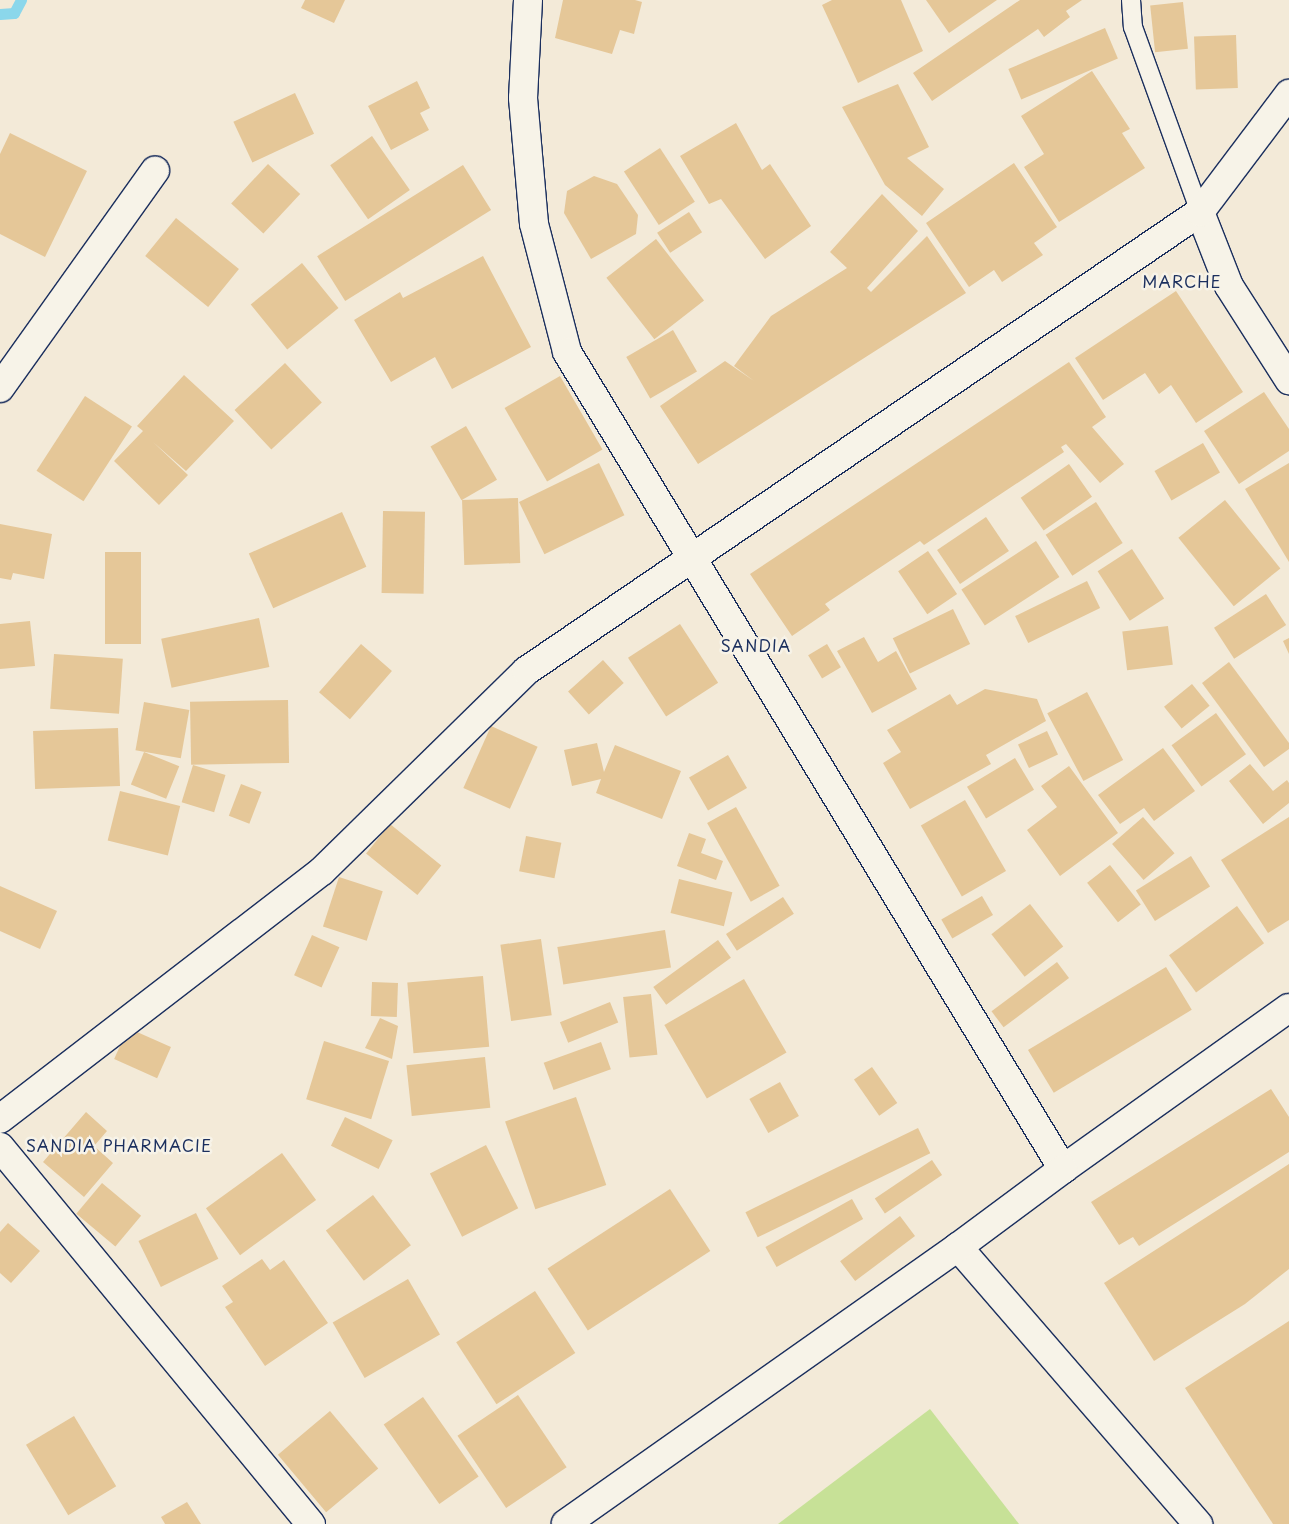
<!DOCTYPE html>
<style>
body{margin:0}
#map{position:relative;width:1289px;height:1524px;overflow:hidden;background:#f3ead8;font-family:"Playpen Sans",sans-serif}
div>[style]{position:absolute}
.green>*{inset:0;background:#c7e197}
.stream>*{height:11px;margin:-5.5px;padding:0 5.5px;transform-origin:5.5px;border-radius:5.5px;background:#8bd7eb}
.building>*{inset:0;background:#e5c798;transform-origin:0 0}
.roads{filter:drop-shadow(1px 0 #1b2f5e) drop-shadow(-1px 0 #1b2f5e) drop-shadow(0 1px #1b2f5e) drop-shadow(0 -1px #1b2f5e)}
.lane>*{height:18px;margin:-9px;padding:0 9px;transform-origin:9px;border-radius:9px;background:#f7f3e8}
.street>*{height:28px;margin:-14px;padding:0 14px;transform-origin:14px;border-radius:14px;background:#f7f3e8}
.highway>*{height:28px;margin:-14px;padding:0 14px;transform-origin:14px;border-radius:14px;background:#f7f3e8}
span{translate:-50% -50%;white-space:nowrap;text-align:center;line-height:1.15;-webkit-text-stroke:5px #f7f3e8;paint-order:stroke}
.neighbourhood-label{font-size:16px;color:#1b2f5e;letter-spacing:1px}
</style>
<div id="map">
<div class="green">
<div style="clip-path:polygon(930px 1409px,1019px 1524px,778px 1524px)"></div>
</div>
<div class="stream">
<div style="left:0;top:14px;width:14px;rotate:-4deg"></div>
<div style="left:14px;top:13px;width:15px;rotate:-62deg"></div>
</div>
<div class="building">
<div style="clip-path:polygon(305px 0,345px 0,334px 23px,301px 8px)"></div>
<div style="clip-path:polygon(563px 0,635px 0,642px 2px,634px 34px,620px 30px,612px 54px,555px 38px)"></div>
<div style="clip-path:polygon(832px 0,901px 0,923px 51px,858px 83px,822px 5px)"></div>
<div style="clip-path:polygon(926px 0,997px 0,949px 33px)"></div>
<div style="clip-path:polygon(1020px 0,1082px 0,1066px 11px,1070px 17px,1044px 37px,1038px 29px,932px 101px,913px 73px)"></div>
<div style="left:1183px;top:2px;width:47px;height:33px;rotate:84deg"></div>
<div style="left:1105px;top:28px;width:33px;height:105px;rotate:67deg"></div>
<div style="left:1236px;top:35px;width:53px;height:42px;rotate:88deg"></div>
<div style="clip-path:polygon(1092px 71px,1130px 129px,1122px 133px,1145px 168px,1059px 222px,1024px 167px,1044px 154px,1021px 116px)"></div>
<div style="clip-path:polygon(417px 81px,430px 108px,420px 113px,429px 130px,391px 150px,368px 106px)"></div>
<div style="clip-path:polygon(898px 84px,929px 147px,907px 158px,944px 189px,922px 216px,885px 185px,842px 107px)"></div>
<div style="left:295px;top:93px;width:45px;height:68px;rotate:65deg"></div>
<div style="clip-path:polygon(736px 123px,762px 170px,770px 164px,811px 226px,765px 259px,721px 199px,709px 204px,680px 156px)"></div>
<div style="clip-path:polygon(10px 133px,87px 171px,45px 257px,0 234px,0 154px)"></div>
<div style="left:372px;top:136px;width:66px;height:51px;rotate:55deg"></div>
<div style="left:660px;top:148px;width:64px;height:43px;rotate:57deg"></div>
<div style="clip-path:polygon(1014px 163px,1057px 227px,1034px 243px,1043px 255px,1002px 282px,994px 270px,969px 287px,926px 223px)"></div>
<div style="left:268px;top:164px;width:44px;height:54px;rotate:43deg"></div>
<div style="left:463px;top:165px;width:53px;height:172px;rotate:58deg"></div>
<div style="clip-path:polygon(594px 176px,617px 184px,638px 215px,636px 234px,591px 259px,564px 213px,567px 191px)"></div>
<div style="clip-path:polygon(882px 194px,918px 231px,867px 288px,871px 292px,927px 236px,966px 293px,698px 464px,660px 406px,725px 361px,754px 381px,734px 366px,771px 316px,847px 268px,830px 252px)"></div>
<div style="left:689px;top:212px;width:24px;height:38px;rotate:57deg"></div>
<div style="left:176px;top:218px;width:81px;height:49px;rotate:39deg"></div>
<div style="left:656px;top:239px;width:78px;height:63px;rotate:52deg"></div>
<div style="clip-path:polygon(483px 256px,531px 347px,452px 389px,435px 357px,391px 382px,354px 320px,400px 292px,403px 298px)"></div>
<div style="left:302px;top:263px;width:58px;height:66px;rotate:51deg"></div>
<div style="clip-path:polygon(1176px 291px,1243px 392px,1196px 423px,1171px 385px,1159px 394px,1145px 373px,1103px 400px,1075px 358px)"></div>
<div style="left:673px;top:330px;width:48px;height:54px;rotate:60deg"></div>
<div style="clip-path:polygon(1069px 362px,1106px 417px,1092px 427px,1124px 464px,1100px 483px,1066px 444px,1061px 447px,1064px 452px,924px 545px,920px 541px,825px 604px,830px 610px,792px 636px,750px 574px)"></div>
<div style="left:285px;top:363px;width:54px;height:69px;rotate:47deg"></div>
<div style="clip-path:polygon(184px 375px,234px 421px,186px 471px,153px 442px,188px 475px,159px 505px,114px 461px,143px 431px,137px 426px)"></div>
<div style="left:560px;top:376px;width:85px;height:64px;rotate:60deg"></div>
<div style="clip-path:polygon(1264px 392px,1289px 429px,1289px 451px,1239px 484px,1204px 431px)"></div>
<div style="left:85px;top:396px;width:56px;height:89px;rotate:33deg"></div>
<div style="left:466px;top:426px;width:62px;height:41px;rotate:60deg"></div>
<div style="left:1203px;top:443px;width:34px;height:56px;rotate:60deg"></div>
<div style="left:599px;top:463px;width:58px;height:89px;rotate:64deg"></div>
<div style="clip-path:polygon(1289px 463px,1289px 562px,1245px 489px)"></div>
<div style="left:1069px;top:464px;width:40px;height:59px;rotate:55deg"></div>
<div style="left:518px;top:498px;width:65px;height:56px;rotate:88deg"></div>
<div style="left:1225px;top:500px;width:88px;height:60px;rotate:51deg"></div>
<div style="left:1096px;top:502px;width:49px;height:60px;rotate:57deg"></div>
<div style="left:383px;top:511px;width:42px;height:82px;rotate:1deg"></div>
<div style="left:342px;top:512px;width:60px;height:102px;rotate:66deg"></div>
<div style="left:986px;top:517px;width:41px;height:59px;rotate:56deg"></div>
<div style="clip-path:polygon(0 524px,52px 534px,44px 579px,13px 573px,11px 580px,0 578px)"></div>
<div style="left:1036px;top:541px;width:43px;height:89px;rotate:57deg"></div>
<div style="left:1132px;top:549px;width:59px;height:41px;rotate:57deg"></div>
<div style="left:928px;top:551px;width:52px;height:36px;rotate:56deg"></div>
<div style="left:105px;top:552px;width:36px;height:92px"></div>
<div style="left:1087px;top:581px;width:30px;height:80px;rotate:64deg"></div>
<div style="left:1266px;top:594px;width:37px;height:62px;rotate:57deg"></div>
<div style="left:953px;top:609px;width:39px;height:67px;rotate:64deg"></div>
<div style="left:259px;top:618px;width:50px;height:100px;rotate:78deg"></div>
<div style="clip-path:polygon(30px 621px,35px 666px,0 669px,0 624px)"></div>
<div style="left:680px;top:624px;width:70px;height:62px;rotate:57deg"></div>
<div style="left:1168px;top:626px;width:39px;height:46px;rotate:83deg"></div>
<div style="clip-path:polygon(864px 637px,878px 662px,896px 651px,917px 689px,872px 713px,837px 651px)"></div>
<div style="clip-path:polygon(1289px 638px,1289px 654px,1283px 641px)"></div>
<div style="left:361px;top:644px;width:41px;height:64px;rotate:41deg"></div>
<div style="left:827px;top:644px;width:27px;height:22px;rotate:59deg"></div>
<div style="left:54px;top:654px;width:69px;height:55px;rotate:4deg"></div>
<div style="left:603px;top:660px;width:31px;height:47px;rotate:48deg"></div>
<div style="clip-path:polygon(1229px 662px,1289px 743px,1289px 749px,1264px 767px,1202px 683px)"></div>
<div style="left:1192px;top:684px;width:28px;height:36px;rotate:51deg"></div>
<div style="clip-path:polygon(985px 689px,1037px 699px,1046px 721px,986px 755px,991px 764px,910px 809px,883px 763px,901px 752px,887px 730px,950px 694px,957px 705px)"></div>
<div style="left:1087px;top:692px;width:77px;height:45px;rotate:62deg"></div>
<div style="left:288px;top:700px;width:63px;height:98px;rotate:89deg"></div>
<div style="left:144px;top:702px;width:46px;height:49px;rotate:10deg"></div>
<div style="left:1216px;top:713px;width:51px;height:55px;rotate:54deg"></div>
<div style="left:491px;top:726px;width:51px;height:68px;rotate:24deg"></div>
<div style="left:118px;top:728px;width:58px;height:85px;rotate:88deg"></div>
<div style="left:1047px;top:731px;width:26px;height:32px;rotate:65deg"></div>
<div style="clip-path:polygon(597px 743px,604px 772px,615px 745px,681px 771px,662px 819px,596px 793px,601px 779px,572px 786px,564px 750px)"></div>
<div style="clip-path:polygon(1163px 748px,1195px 791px,1154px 821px,1144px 808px,1120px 824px,1098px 795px)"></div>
<div style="left:144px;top:752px;width:38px;height:35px;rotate:22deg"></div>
<div style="left:728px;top:755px;width:38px;height:45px;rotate:60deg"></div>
<div style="left:1015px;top:758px;width:37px;height:56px;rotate:59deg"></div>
<div style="clip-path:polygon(1250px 764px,1273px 791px,1287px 780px,1289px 783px,1289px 803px,1263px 824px,1229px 781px)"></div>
<div style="left:193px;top:765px;width:34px;height:39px;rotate:17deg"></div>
<div style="clip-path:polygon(1069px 766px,1118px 833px,1060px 876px,1027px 830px,1057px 807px,1041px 786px)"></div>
<div style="left:241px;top:784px;width:22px;height:34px;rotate:21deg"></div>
<div style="left:120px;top:791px;width:62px;height:51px;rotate:14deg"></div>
<div style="left:965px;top:800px;width:82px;height:51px;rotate:60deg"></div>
<div style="left:736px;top:807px;width:90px;height:33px;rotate:61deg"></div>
<div style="left:1143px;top:817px;width:48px;height:41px;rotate:49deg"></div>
<div style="clip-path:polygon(1289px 817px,1289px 920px,1268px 933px,1221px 860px)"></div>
<div style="left:390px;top:824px;width:66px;height:38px;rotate:39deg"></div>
<div style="clip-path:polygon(689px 833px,706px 839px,701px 853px,723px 861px,716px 880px,677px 866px)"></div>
<div style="left:526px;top:836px;width:36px;height:36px;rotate:11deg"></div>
<div style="left:1191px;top:856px;width:36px;height:65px;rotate:58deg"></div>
<div style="left:1110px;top:865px;width:50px;height:29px;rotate:52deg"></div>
<div style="left:339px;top:877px;width:46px;height:52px;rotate:18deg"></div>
<div style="left:679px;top:879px;width:55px;height:35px;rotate:14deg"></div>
<div style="clip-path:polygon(0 886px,57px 911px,40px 949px,0 931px)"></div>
<div style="left:982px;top:896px;width:22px;height:47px;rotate:60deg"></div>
<div style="left:783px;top:897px;width:20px;height:68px;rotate:57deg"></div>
<div style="left:1030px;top:904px;width:54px;height:49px;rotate:52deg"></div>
<div style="left:1237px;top:906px;width:46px;height:84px;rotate:54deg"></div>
<div style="left:665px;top:930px;width:38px;height:109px;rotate:81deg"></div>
<div style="left:312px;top:935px;width:30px;height:44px;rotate:24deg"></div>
<div style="left:541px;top:939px;width:77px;height:41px;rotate:82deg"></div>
<div style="left:718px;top:940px;width:22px;height:80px;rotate:54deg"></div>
<div style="left:1057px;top:962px;width:20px;height:82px;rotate:53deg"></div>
<div style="left:1166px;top:967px;width:50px;height:161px;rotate:59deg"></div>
<div style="left:483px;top:976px;width:71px;height:76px;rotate:85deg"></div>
<div style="left:744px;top:979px;width:85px;height:92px;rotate:60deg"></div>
<div style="left:372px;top:982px;width:26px;height:34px;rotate:2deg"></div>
<div style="left:651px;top:994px;width:61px;height:28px;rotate:84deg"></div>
<div style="left:610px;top:1002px;width:22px;height:54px;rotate:68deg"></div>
<div style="clip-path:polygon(380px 1018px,398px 1026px,392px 1059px,365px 1048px)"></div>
<div style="left:128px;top:1028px;width:47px;height:34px;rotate:24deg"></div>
<div style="left:324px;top:1041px;width:68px;height:61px;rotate:17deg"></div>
<div style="left:601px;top:1042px;width:29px;height:61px;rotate:70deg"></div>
<div style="left:485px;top:1057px;width:51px;height:79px;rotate:84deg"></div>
<div style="left:872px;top:1067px;width:44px;height:22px;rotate:55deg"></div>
<div style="left:780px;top:1082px;width:39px;height:35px;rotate:61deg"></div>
<div style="clip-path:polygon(1271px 1089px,1289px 1117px,1289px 1152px,1139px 1246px,1133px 1237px,1119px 1245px,1091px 1202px)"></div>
<div style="left:576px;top:1097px;width:93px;height:75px;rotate:71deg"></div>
<div style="clip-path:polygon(86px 1112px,107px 1131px,94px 1146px,113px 1163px,84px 1197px,43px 1162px)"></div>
<div style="left:345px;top:1117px;width:53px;height:32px;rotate:26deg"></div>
<div style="left:918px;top:1128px;width:28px;height:192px;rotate:64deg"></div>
<div style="left:486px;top:1145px;width:71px;height:63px;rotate:63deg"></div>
<div style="left:282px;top:1153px;width:58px;height:94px;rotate:54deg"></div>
<div style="left:932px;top:1160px;width:18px;height:69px;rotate:56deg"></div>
<div style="clip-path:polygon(1289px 1164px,1289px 1269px,1245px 1304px,1154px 1361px,1104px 1283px)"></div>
<div style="left:102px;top:1183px;width:51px;height:40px;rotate:40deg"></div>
<div style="left:670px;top:1189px;width:74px;height:146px;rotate:57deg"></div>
<div style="left:373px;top:1195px;width:63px;height:59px;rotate:53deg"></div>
<div style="left:852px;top:1199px;width:23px;height:99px;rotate:61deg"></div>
<div style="left:196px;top:1213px;width:51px;height:64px;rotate:64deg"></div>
<div style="left:900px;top:1216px;width:25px;height:75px;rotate:53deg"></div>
<div style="clip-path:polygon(8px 1223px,40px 1251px,11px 1283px,0 1273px,0 1232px)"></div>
<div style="clip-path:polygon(262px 1259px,270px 1270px,284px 1260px,328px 1323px,265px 1366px,225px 1307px,233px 1302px,222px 1286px)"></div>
<div style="left:408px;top:1279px;width:64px;height:87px;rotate:60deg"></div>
<div style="left:535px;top:1291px;width:74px;height:94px;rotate:57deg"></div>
<div style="clip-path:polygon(1289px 1321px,1289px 1524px,1273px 1524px,1185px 1388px)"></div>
<div style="left:518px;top:1395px;width:87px;height:73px;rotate:56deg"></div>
<div style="left:423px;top:1397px;width:97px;height:48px;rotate:55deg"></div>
<div style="left:330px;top:1411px;width:75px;height:68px;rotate:50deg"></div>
<div style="left:74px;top:1416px;width:82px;height:56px;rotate:59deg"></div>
<div style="clip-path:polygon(187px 1502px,201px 1524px,165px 1524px,161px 1517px)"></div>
</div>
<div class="roads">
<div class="lane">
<div style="left:1131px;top:0;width:27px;rotate:86deg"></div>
<div style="left:1133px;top:27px;width:197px;rotate:70.1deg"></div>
</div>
<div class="street">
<div style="left:1200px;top:212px;width:79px;rotate:68.6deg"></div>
<div style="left:1229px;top:286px;width:112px;rotate:57.4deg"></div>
<div style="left:0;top:388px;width:267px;rotate:-54.5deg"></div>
<div style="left:0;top:1119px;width:406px;rotate:-37.6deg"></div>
<div style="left:322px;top:871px;width:286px;rotate:-44.4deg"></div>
<div style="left:526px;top:671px;width:815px;rotate:-34.26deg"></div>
<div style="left:1200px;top:212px;width:148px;rotate:-53deg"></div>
<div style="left:0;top:1147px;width:489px;rotate:50.5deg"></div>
<div style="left:1063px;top:1169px;width:277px;rotate:-35.5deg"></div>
<div style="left:958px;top:1247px;width:367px;rotate:49.1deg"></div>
</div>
<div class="highway">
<div style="left:528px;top:0;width:98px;rotate:92.9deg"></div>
<div style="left:523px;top:98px;width:126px;rotate:85deg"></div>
<div style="left:534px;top:224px;width:132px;rotate:75.5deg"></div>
<div style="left:567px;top:352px;width:956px;rotate:58.74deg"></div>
<div style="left:1063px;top:1169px;width:131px;rotate:143.4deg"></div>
<div style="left:958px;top:1247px;width:480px;rotate:144.8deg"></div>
</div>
</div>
<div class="neighbourhood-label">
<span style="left:1182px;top:281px">MARCHE</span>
<span style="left:756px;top:645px">SANDIA</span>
<span style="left:119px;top:1145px">SANDIA PHARMACIE</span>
</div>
</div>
